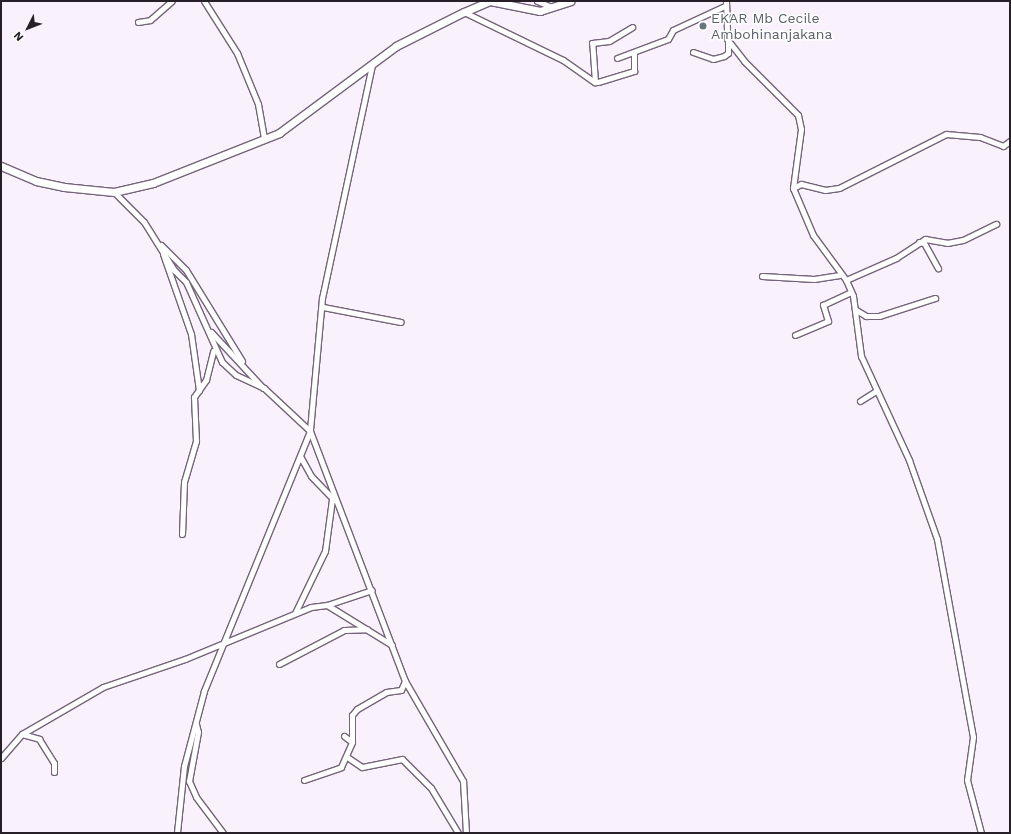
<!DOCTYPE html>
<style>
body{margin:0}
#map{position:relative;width:1011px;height:834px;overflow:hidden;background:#f9f2fc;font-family:"Work Sans",sans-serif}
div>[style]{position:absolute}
.roads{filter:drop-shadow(1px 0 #746479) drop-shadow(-1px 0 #746479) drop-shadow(0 1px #746479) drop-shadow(0 -1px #746479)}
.street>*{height:5px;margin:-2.5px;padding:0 2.5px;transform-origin:2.5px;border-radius:2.5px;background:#fff}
.secondary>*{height:7px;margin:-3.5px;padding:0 3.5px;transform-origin:3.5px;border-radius:3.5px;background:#fff}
.dots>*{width:11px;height:11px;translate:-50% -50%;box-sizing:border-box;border:2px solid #fff;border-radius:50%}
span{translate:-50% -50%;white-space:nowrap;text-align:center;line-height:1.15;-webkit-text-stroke:3px #fff;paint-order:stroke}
.worship-label{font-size:14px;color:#5b616d}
.left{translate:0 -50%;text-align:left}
.frame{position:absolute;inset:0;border:2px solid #272029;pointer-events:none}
.north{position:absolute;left:8px;top:8px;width:40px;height:40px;-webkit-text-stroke:3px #fff;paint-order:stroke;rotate:228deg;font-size:11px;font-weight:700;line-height:16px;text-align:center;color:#272029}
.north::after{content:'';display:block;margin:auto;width:14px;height:18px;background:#272029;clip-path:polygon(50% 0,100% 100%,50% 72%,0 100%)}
</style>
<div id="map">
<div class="roads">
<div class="street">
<div style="left:204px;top:1px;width:62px;rotate:57.6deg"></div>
<div style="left:237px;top:53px;width:55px;rotate:67.6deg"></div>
<div style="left:258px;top:104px;width:36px;rotate:80deg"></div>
<div style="left:537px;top:1px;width:16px;rotate:22deg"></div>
<div style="left:726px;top:1px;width:38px;rotate:88deg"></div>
<div style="left:727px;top:39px;width:28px;rotate:52deg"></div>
<div style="left:744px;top:61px;width:76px;rotate:45deg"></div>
<div style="left:798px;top:115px;width:14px;rotate:78deg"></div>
<div style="left:801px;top:129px;width:60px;rotate:97.7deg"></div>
<div style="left:793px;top:188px;width:51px;rotate:66.9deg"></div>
<div style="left:813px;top:235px;width:56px;rotate:53.7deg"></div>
<div style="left:846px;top:280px;width:17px;rotate:66deg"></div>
<div style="left:853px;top:296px;width:61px;rotate:82.4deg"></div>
<div style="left:861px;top:356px;width:115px;rotate:65.2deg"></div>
<div style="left:909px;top:460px;width:84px;rotate:70.5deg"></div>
<div style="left:937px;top:539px;width:201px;rotate:79.7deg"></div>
<div style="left:973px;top:737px;width:43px;rotate:97.9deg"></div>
<div style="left:967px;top:780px;width:55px;rotate:75.2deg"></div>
<div style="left:464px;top:12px;width:110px;rotate:25.9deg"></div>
<div style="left:563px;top:60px;width:39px;rotate:35deg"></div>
<div style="left:595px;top:82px;width:39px;rotate:-94deg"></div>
<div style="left:592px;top:43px;width:17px;rotate:-7deg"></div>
<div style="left:609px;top:41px;width:27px;rotate:-31deg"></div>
<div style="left:138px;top:22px;width:12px;rotate:-9deg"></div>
<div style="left:150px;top:20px;width:29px;rotate:-41deg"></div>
<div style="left:693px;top:52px;width:21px;rotate:19deg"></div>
<div style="left:713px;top:59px;width:11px;rotate:-15deg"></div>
<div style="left:724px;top:56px;width:5px;rotate:-37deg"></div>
<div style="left:728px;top:53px;width:11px;rotate:-90deg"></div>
<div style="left:617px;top:58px;width:54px;rotate:-20.4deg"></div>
<div style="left:668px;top:39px;width:10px;rotate:-61deg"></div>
<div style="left:673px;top:30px;width:57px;rotate:-24.8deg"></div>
<div style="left:372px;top:65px;width:238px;rotate:102.1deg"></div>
<div style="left:322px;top:298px;width:134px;rotate:95.2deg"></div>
<div style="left:310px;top:431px;width:267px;rotate:69.2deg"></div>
<div style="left:405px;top:681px;width:116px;rotate:59.9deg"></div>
<div style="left:463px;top:781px;width:52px;rotate:86.7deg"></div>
<div style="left:598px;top:82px;width:38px;rotate:-17deg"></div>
<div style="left:634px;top:71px;width:18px;rotate:-90deg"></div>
<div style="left:793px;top:188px;width:9px;rotate:-27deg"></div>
<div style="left:801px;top:184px;width:25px;rotate:14deg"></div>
<div style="left:825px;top:190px;width:14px;rotate:-8deg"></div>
<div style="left:839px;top:188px;width:120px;rotate:-26.8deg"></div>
<div style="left:946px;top:134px;width:34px;rotate:5deg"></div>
<div style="left:980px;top:137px;width:25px;rotate:21deg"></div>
<div style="left:1003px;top:146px;width:9px;rotate:-36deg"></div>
<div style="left:114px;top:192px;width:42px;rotate:45deg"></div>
<div style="left:144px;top:222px;width:57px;rotate:58deg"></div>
<div style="left:174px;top:270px;width:17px;rotate:45deg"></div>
<div style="left:186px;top:282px;width:88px;rotate:65.8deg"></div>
<div style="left:222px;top:362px;width:19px;rotate:43deg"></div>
<div style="left:236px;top:375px;width:31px;rotate:25deg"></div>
<div style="left:264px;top:388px;width:63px;rotate:43.1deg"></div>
<div style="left:310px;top:431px;width:281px;rotate:112.2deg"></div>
<div style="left:204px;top:691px;width:78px;rotate:104.9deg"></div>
<div style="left:184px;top:766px;width:67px;rotate:96deg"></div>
<div style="left:919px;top:242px;width:5px;rotate:11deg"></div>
<div style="left:924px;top:243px;width:29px;rotate:61deg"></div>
<div style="left:161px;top:245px;width:35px;rotate:45deg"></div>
<div style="left:186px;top:270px;width:107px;rotate:58.4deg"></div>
<div style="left:163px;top:254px;width:85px;rotate:70.7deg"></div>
<div style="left:191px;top:334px;width:57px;rotate:81.9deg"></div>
<div style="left:762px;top:276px;width:52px;rotate:3.3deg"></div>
<div style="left:814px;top:279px;width:26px;rotate:-9deg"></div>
<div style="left:846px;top:280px;width:55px;rotate:-23.7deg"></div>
<div style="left:896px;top:258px;width:35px;rotate:-33deg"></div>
<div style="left:925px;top:239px;width:22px;rotate:10deg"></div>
<div style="left:947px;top:243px;width:16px;rotate:-11deg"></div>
<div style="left:963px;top:240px;width:37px;rotate:-26deg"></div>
<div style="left:323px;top:307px;width:79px;rotate:10.9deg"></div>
<div style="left:856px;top:310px;width:12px;rotate:31deg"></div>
<div style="left:866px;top:316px;width:13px"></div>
<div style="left:879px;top:316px;width:59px;rotate:-17.8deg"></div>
<div style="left:211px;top:332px;width:76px;rotate:47.1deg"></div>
<div style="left:795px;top:335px;width:36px;rotate:-23deg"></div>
<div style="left:828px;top:321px;width:17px;rotate:-107deg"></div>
<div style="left:823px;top:305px;width:31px;rotate:-25deg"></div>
<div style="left:860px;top:401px;width:19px;rotate:-32deg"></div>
<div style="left:300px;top:456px;width:23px;rotate:61deg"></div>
<div style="left:311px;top:476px;width:33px;rotate:46deg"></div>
<div style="left:182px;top:534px;width:52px;rotate:-87.8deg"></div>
<div style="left:184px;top:482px;width:43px;rotate:-73.7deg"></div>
<div style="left:196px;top:441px;width:44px;rotate:-92.6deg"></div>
<div style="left:194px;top:397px;width:21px;rotate:-55deg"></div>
<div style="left:206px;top:380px;width:30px;rotate:-76deg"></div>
<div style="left:327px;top:605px;width:47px;rotate:-18.4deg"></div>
<div style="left:295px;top:613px;width:69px;rotate:-64.2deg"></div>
<div style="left:325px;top:551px;width:52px;rotate:-82.3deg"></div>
<div style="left:279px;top:664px;width:73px;rotate:-27.6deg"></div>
<div style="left:344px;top:630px;width:23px;rotate:-2deg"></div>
<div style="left:196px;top:724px;width:8px;rotate:76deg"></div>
<div style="left:198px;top:732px;width:50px;rotate:100.4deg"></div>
<div style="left:189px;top:781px;width:17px;rotate:66deg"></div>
<div style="left:196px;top:797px;width:45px;rotate:53.1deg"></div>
<div style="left:22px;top:734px;width:18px;rotate:16deg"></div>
<div style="left:39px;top:739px;width:28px;rotate:58deg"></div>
<div style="left:54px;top:763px;width:9px;rotate:90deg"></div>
<div style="left:352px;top:742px;width:27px;rotate:-90deg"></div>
<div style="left:352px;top:715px;width:8px;rotate:-50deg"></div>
<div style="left:357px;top:709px;width:34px;rotate:-30deg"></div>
<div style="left:386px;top:692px;width:15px;rotate:-8deg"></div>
<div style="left:401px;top:690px;width:10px;rotate:-66deg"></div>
<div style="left:347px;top:757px;width:18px;rotate:34deg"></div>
<div style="left:362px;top:767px;width:41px;rotate:-11.3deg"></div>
<div style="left:402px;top:759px;width:41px;rotate:45deg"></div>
<div style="left:431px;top:788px;width:52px;rotate:59deg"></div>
<div style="left:1px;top:758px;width:32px;rotate:-49deg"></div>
<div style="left:22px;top:734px;width:94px;rotate:-30.1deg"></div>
<div style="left:103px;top:687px;width:87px;rotate:-18.9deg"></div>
<div style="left:185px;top:659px;width:136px;rotate:-22.4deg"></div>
<div style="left:311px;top:607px;width:16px;rotate:-7deg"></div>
<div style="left:327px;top:605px;width:76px;rotate:31.6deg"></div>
<div style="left:304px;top:780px;width:39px;rotate:-19deg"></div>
<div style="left:341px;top:767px;width:27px;rotate:-66deg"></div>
<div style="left:352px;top:742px;width:10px;rotate:-143deg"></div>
</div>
<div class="secondary">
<div style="left:1px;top:166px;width:38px;rotate:23deg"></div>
<div style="left:36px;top:181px;width:29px;rotate:12deg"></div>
<div style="left:64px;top:187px;width:50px;rotate:5.7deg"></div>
<div style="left:114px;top:192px;width:40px;rotate:-13deg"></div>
<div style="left:153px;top:183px;width:136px;rotate:-21.6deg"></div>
<div style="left:279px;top:133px;width:146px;rotate:-36.6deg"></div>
<div style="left:396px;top:46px;width:76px;rotate:-26.6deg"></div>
<div style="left:464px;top:12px;width:28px;rotate:-23deg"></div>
<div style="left:490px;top:1px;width:51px;rotate:11.3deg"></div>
<div style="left:540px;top:11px;width:32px;rotate:-18deg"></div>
</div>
</div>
<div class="dots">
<div style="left:703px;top:26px;background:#6b7280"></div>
</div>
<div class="worship-label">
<span class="left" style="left:711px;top:26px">EKAR Mb Cecile<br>Ambohinanjakana</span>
</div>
<div class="frame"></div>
<div class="north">N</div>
</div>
